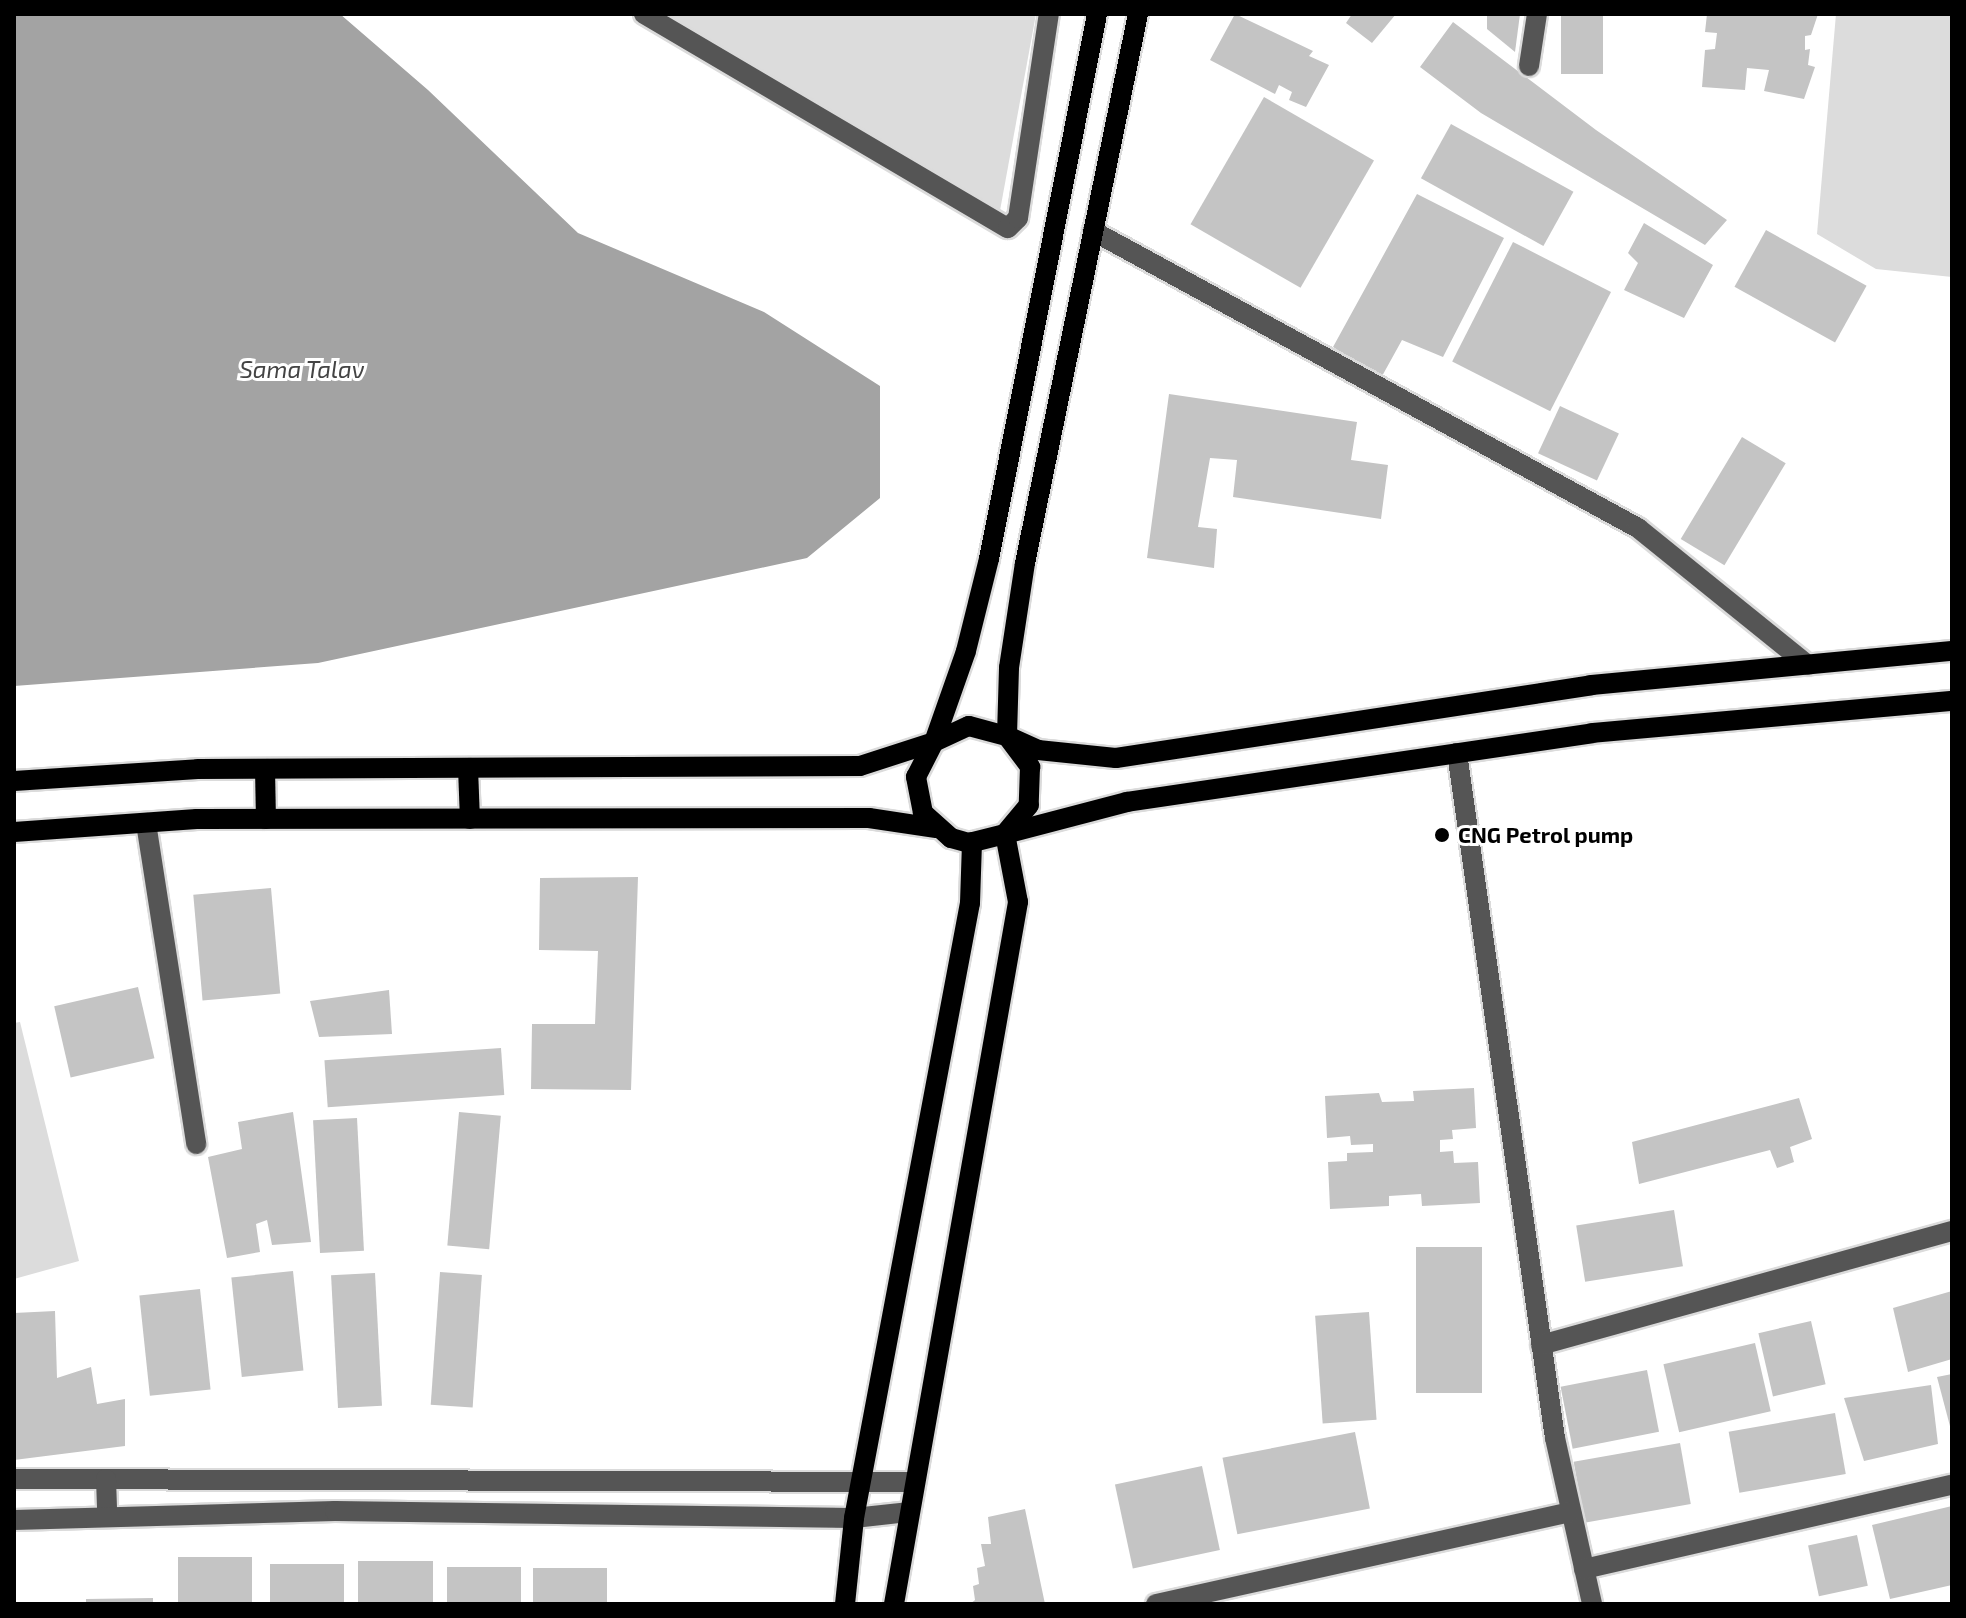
<!DOCTYPE html>
<style>
body{margin:0}
#map{position:relative;width:1966px;height:1618px;overflow:hidden;background:#fff;font-family:"Exo 2",sans-serif}
div>[style]{position:absolute}
.green>*{inset:0;background:#dcdcdc}
.water>*{inset:0;background:#a3a3a3}
.building>*{inset:0;background:#c4c4c4;transform-origin:0 0}
.roads{filter:drop-shadow(2px 0 #dbdbdb) drop-shadow(-2px 0 #dbdbdb) drop-shadow(0 2px #dbdbdb) drop-shadow(0 -2px #dbdbdb)}
.minor>*{height:20px;margin:-10px;padding:0 10px;transform-origin:10px;border-radius:10px;background:#555}
.major>*{height:20px;margin:-10px;padding:0 10px;transform-origin:10px;border-radius:10px;background:#000}
.dots>*{width:22px;height:22px;translate:-50% -50%;box-sizing:border-box;border:4px solid #fff;border-radius:50%}
span{translate:-50% -50%;white-space:nowrap;text-align:center;line-height:1.15;-webkit-text-stroke:6px #fff;paint-order:stroke}
.poi-label{font-size:22px;color:#000;font-weight:700}
.left{translate:0 -50%;text-align:left}
.water-label{font-size:24px;color:#444;font-style:italic}
.frame{position:absolute;inset:0;border:16px solid #000;pointer-events:none}
</style>
<div id="map">
<div class="green">
<div style="clip-path:polygon(658px 14px,1036px 14px,999px 216px)"></div>
<div style="clip-path:polygon(1836px 14px,1952px 14px,1952px 277px,1876px 269px,1817px 234px)"></div>
<div style="clip-path:polygon(20px 1022px,79px 1261px,14px 1279px,14px 1023px)"></div>
</div>
<div class="water">
<div style="clip-path:polygon(14px 14px,340px 14px,428px 90px,578px 233px,764px 312px,880px 386px,880px 498px,807px 558px,318px 663px,14px 686px)"></div>
</div>
<div class="building">
<div style="clip-path:polygon(1235px 14px,1313px 51px,1309px 56px,1329px 65px,1306px 107px,1289px 100px,1292px 92px,1279px 85px,1275px 94px,1210px 60px)"></div>
<div style="clip-path:polygon(1352px 14px,1396px 14px,1372px 43px,1346px 23px)"></div>
<div style="clip-path:polygon(1487px 14px,1520px 14px,1515px 52px,1487px 29px)"></div>
<div style="left:1561px;top:14px;width:42px;height:60px"></div>
<div style="clip-path:polygon(1707px 14px,1818px 14px,1811px 35px,1805px 36px,1805px 50px,1810px 49px,1808px 65px,1815px 67px,1804px 99px,1764px 91px,1769px 70px,1747px 68px,1745px 90px,1702px 87px,1705px 50px,1715px 49px,1717px 33px,1705px 32px)"></div>
<div style="clip-path:polygon(1453px 22px,1596px 130px,1727px 220px,1705px 245px,1481px 113px,1420px 67px)"></div>
<div style="left:1264px;top:97px;width:127px;height:147px;rotate:30deg"></div>
<div style="left:1451px;top:124px;width:140px;height:62px;rotate:29deg"></div>
<div style="clip-path:polygon(1417px 194px,1504px 238px,1443px 357px,1402px 340px,1381px 378px,1333px 347px)"></div>
<div style="clip-path:polygon(1644px 223px,1713px 265px,1684px 318px,1624px 290px,1638px 263px,1628px 253px)"></div>
<div style="left:1766px;top:230px;width:115px;height:65px;rotate:29deg"></div>
<div style="left:1513px;top:242px;width:110px;height:134px;rotate:27deg"></div>
<div style="clip-path:polygon(1169px 394px,1357px 422px,1351px 460px,1388px 465px,1381px 519px,1233px 497px,1237px 460px,1210px 458px,1198px 527px,1217px 529px,1214px 568px,1147px 558px)"></div>
<div style="left:1560px;top:406px;width:65px;height:52px;rotate:25deg"></div>
<div style="left:1742px;top:437px;width:51px;height:119px;rotate:31deg"></div>
<div style="clip-path:polygon(638px 877px,631px 1090px,531px 1089px,532px 1024px,595px 1024px,598px 951px,539px 950px,540px 878px)"></div>
<div style="left:271px;top:888px;width:106px;height:78px;rotate:85deg"></div>
<div style="left:138px;top:987px;width:73px;height:86px;rotate:77deg"></div>
<div style="clip-path:polygon(389px 990px,392px 1034px,319px 1037px,310px 1001px)"></div>
<div style="left:501px;top:1048px;width:47px;height:177px;rotate:86deg"></div>
<div style="clip-path:polygon(1474px 1088px,1476px 1128px,1452px 1130px,1453px 1139px,1440px 1140px,1440px 1152px,1453px 1151px,1454px 1163px,1478px 1162px,1480px 1203px,1422px 1206px,1421px 1194px,1389px 1196px,1389px 1206px,1330px 1209px,1328px 1162px,1347px 1161px,1347px 1153px,1373px 1152px,1373px 1144px,1351px 1145px,1350px 1136px,1327px 1138px,1325px 1096px,1379px 1093px,1382px 1102px,1414px 1101px,1413px 1091px)"></div>
<div style="clip-path:polygon(1799px 1098px,1812px 1139px,1790px 1147px,1794px 1162px,1777px 1168px,1770px 1150px,1639px 1184px,1632px 1142px)"></div>
<div style="clip-path:polygon(293px 1112px,311px 1242px,272px 1245px,267px 1220px,256px 1224px,260px 1252px,227px 1258px,208px 1157px,242px 1149px,238px 1122px)"></div>
<div style="left:459px;top:1112px;width:42px;height:134px;rotate:5deg"></div>
<div style="left:357px;top:1118px;width:133px;height:44px;rotate:87deg"></div>
<div style="left:1674px;top:1210px;width:57px;height:99px;rotate:81deg"></div>
<div style="left:1416px;top:1247px;width:66px;height:146px"></div>
<div style="left:293px;top:1271px;width:100px;height:62px;rotate:84deg"></div>
<div style="left:440px;top:1272px;width:42px;height:133px;rotate:4deg"></div>
<div style="left:375px;top:1273px;width:133px;height:44px;rotate:87deg"></div>
<div style="left:200px;top:1289px;width:101px;height:61px;rotate:84deg"></div>
<div style="clip-path:polygon(1952px 1291px,1952px 1359px,1908px 1372px,1893px 1308px)"></div>
<div style="clip-path:polygon(55px 1311px,57px 1378px,91px 1367px,97px 1404px,125px 1399px,125px 1446px,14px 1460px,14px 1313px)"></div>
<div style="left:1369px;top:1312px;width:108px;height:54px;rotate:86deg"></div>
<div style="left:1811px;top:1321px;width:65px;height:54px;rotate:77deg"></div>
<div style="left:1755px;top:1343px;width:70px;height:94px;rotate:77deg"></div>
<div style="left:1647px;top:1370px;width:63px;height:88px;rotate:79deg"></div>
<div style="clip-path:polygon(1952px 1374px,1952px 1430px,1951px 1430px,1937px 1377px)"></div>
<div style="clip-path:polygon(1931px 1385px,1938px 1444px,1864px 1461px,1844px 1398px)"></div>
<div style="left:1835px;top:1413px;width:62px;height:108px;rotate:80deg"></div>
<div style="left:1355px;top:1432px;width:78px;height:135px;rotate:79deg"></div>
<div style="left:1680px;top:1443px;width:62px;height:108px;rotate:80deg"></div>
<div style="left:1202px;top:1466px;width:86px;height:89px;rotate:78deg"></div>
<div style="clip-path:polygon(1952px 1506px,1952px 1585px,1890px 1599px,1872px 1525px)"></div>
<div style="clip-path:polygon(1025px 1509px,1045px 1604px,970px 1604px,975px 1600px,973px 1586px,979px 1584px,977px 1568px,985px 1566px,981px 1544px,991px 1544px,988px 1517px)"></div>
<div style="left:1857px;top:1535px;width:52px;height:50px;rotate:78deg"></div>
<div style="left:252px;top:1557px;width:47px;height:74px;rotate:90deg"></div>
<div style="left:358px;top:1561px;width:75px;height:43px"></div>
<div style="left:270px;top:1564px;width:74px;height:40px"></div>
<div style="left:521px;top:1567px;width:37px;height:74px;rotate:90deg"></div>
<div style="left:533px;top:1568px;width:74px;height:36px"></div>
<div style="clip-path:polygon(153px 1598px,153px 1604px,86px 1604px,86px 1599px)"></div>
</div>
<div class="roads">
<div class="minor">
<div style="left:644px;top:14px;width:422px;rotate:30.5deg"></div>
<div style="left:1008px;top:228px;width:14px;rotate:-45deg"></div>
<div style="left:1018px;top:218px;width:206px;rotate:-81.4deg"></div>
<div style="left:1529px;top:66px;width:53px;rotate:-81.3deg"></div>
<div style="left:1093px;top:231px;width:621px;rotate:28.59deg"></div>
<div style="left:1638px;top:528px;width:218px;rotate:38.9deg"></div>
<div style="left:1457px;top:753px;width:692px;rotate:81.86deg"></div>
<div style="left:1555px;top:1438px;width:170px;rotate:77.4deg"></div>
<div style="left:146px;top:823px;width:325px;rotate:81.1deg"></div>
<div style="left:1541px;top:1345px;width:427px;rotate:-15.5deg"></div>
<div style="left:14px;top:1479px;width:899px;rotate:0.19deg"></div>
<div style="left:106px;top:1479px;width:38px;rotate:88deg"></div>
<div style="left:14px;top:1520px;width:321px;rotate:-1.6deg"></div>
<div style="left:335px;top:1511px;width:519px;rotate:0.77deg"></div>
<div style="left:854px;top:1518px;width:54px;rotate:-6.3deg"></div>
<div style="left:1584px;top:1569px;width:377px;rotate:-12.9deg"></div>
<div style="left:1156px;top:1604px;width:425px;rotate:-12.5deg"></div>
</div>
<div class="major">
<div style="left:1138px;top:14px;width:561px;rotate:101.63deg"></div>
<div style="left:1025px;top:563px;width:106px;rotate:98.7deg"></div>
<div style="left:1009px;top:668px;width:68px;rotate:91.7deg"></div>
<div style="left:1007px;top:736px;width:34px;rotate:24deg"></div>
<div style="left:1038px;top:750px;width:78px;rotate:5.9deg"></div>
<div style="left:1116px;top:758px;width:481px;rotate:-8.7deg"></div>
<div style="left:1591px;top:685px;width:363px;rotate:-5.4deg"></div>
<div style="left:468px;top:768px;width:51px;rotate:87.8deg"></div>
<div style="left:265px;top:769px;width:50px;rotate:88.9deg"></div>
<div style="left:14px;top:781px;width:184px;rotate:-3.7deg"></div>
<div style="left:198px;top:769px;width:662px;rotate:-0.26deg"></div>
<div style="left:860px;top:766px;width:78px;rotate:-18deg"></div>
<div style="left:934px;top:742px;width:38px;rotate:-25deg"></div>
<div style="left:969px;top:726px;width:39px;rotate:15deg"></div>
<div style="left:1007px;top:736px;width:39px;rotate:53deg"></div>
<div style="left:1030px;top:767px;width:38px;rotate:92deg"></div>
<div style="left:1029px;top:805px;width:38px;rotate:130deg"></div>
<div style="left:1005px;top:834px;width:37px;rotate:166deg"></div>
<div style="left:969px;top:843px;width:19px;rotate:-164deg"></div>
<div style="left:951px;top:838px;width:38px;rotate:-138deg"></div>
<div style="left:923px;top:813px;width:37px;rotate:-101deg"></div>
<div style="left:916px;top:777px;width:39px;rotate:-63deg"></div>
<div style="left:934px;top:742px;width:96px;rotate:-70.6deg"></div>
<div style="left:966px;top:651px;width:95px;rotate:-76deg"></div>
<div style="left:989px;top:559px;width:556px;rotate:-78.79deg"></div>
<div style="left:14px;top:832px;width:183px;rotate:-4.1deg"></div>
<div style="left:197px;top:819px;width:672px;rotate:-0.09deg"></div>
<div style="left:869px;top:818px;width:68px;rotate:8.5deg"></div>
<div style="left:845px;top:1604px;width:86px;rotate:-84deg"></div>
<div style="left:854px;top:1518px;width:626px;rotate:-79.32deg"></div>
<div style="left:970px;top:903px;width:61px;rotate:-88.1deg"></div>
<div style="left:894px;top:1604px;width:713px;rotate:-79.98deg"></div>
<div style="left:1018px;top:902px;width:69px;rotate:-100.8deg"></div>
<div style="left:1005px;top:834px;width:126px;rotate:-14.7deg"></div>
<div style="left:1127px;top:802px;width:470px;rotate:-8.4deg"></div>
<div style="left:1592px;top:733px;width:361px;rotate:-5.1deg"></div>
</div>
</div>
<div class="dots">
<div style="left:1442px;top:835px;background:#000"></div>
</div>
<div class="poi-label">
<span class="left" style="left:1458px;top:835px">CNG Petrol pump</span>
</div>
<div class="water-label">
<span style="left:302px;top:369px">Sama Talav</span>
</div>
<div class="frame"></div>
</div>
